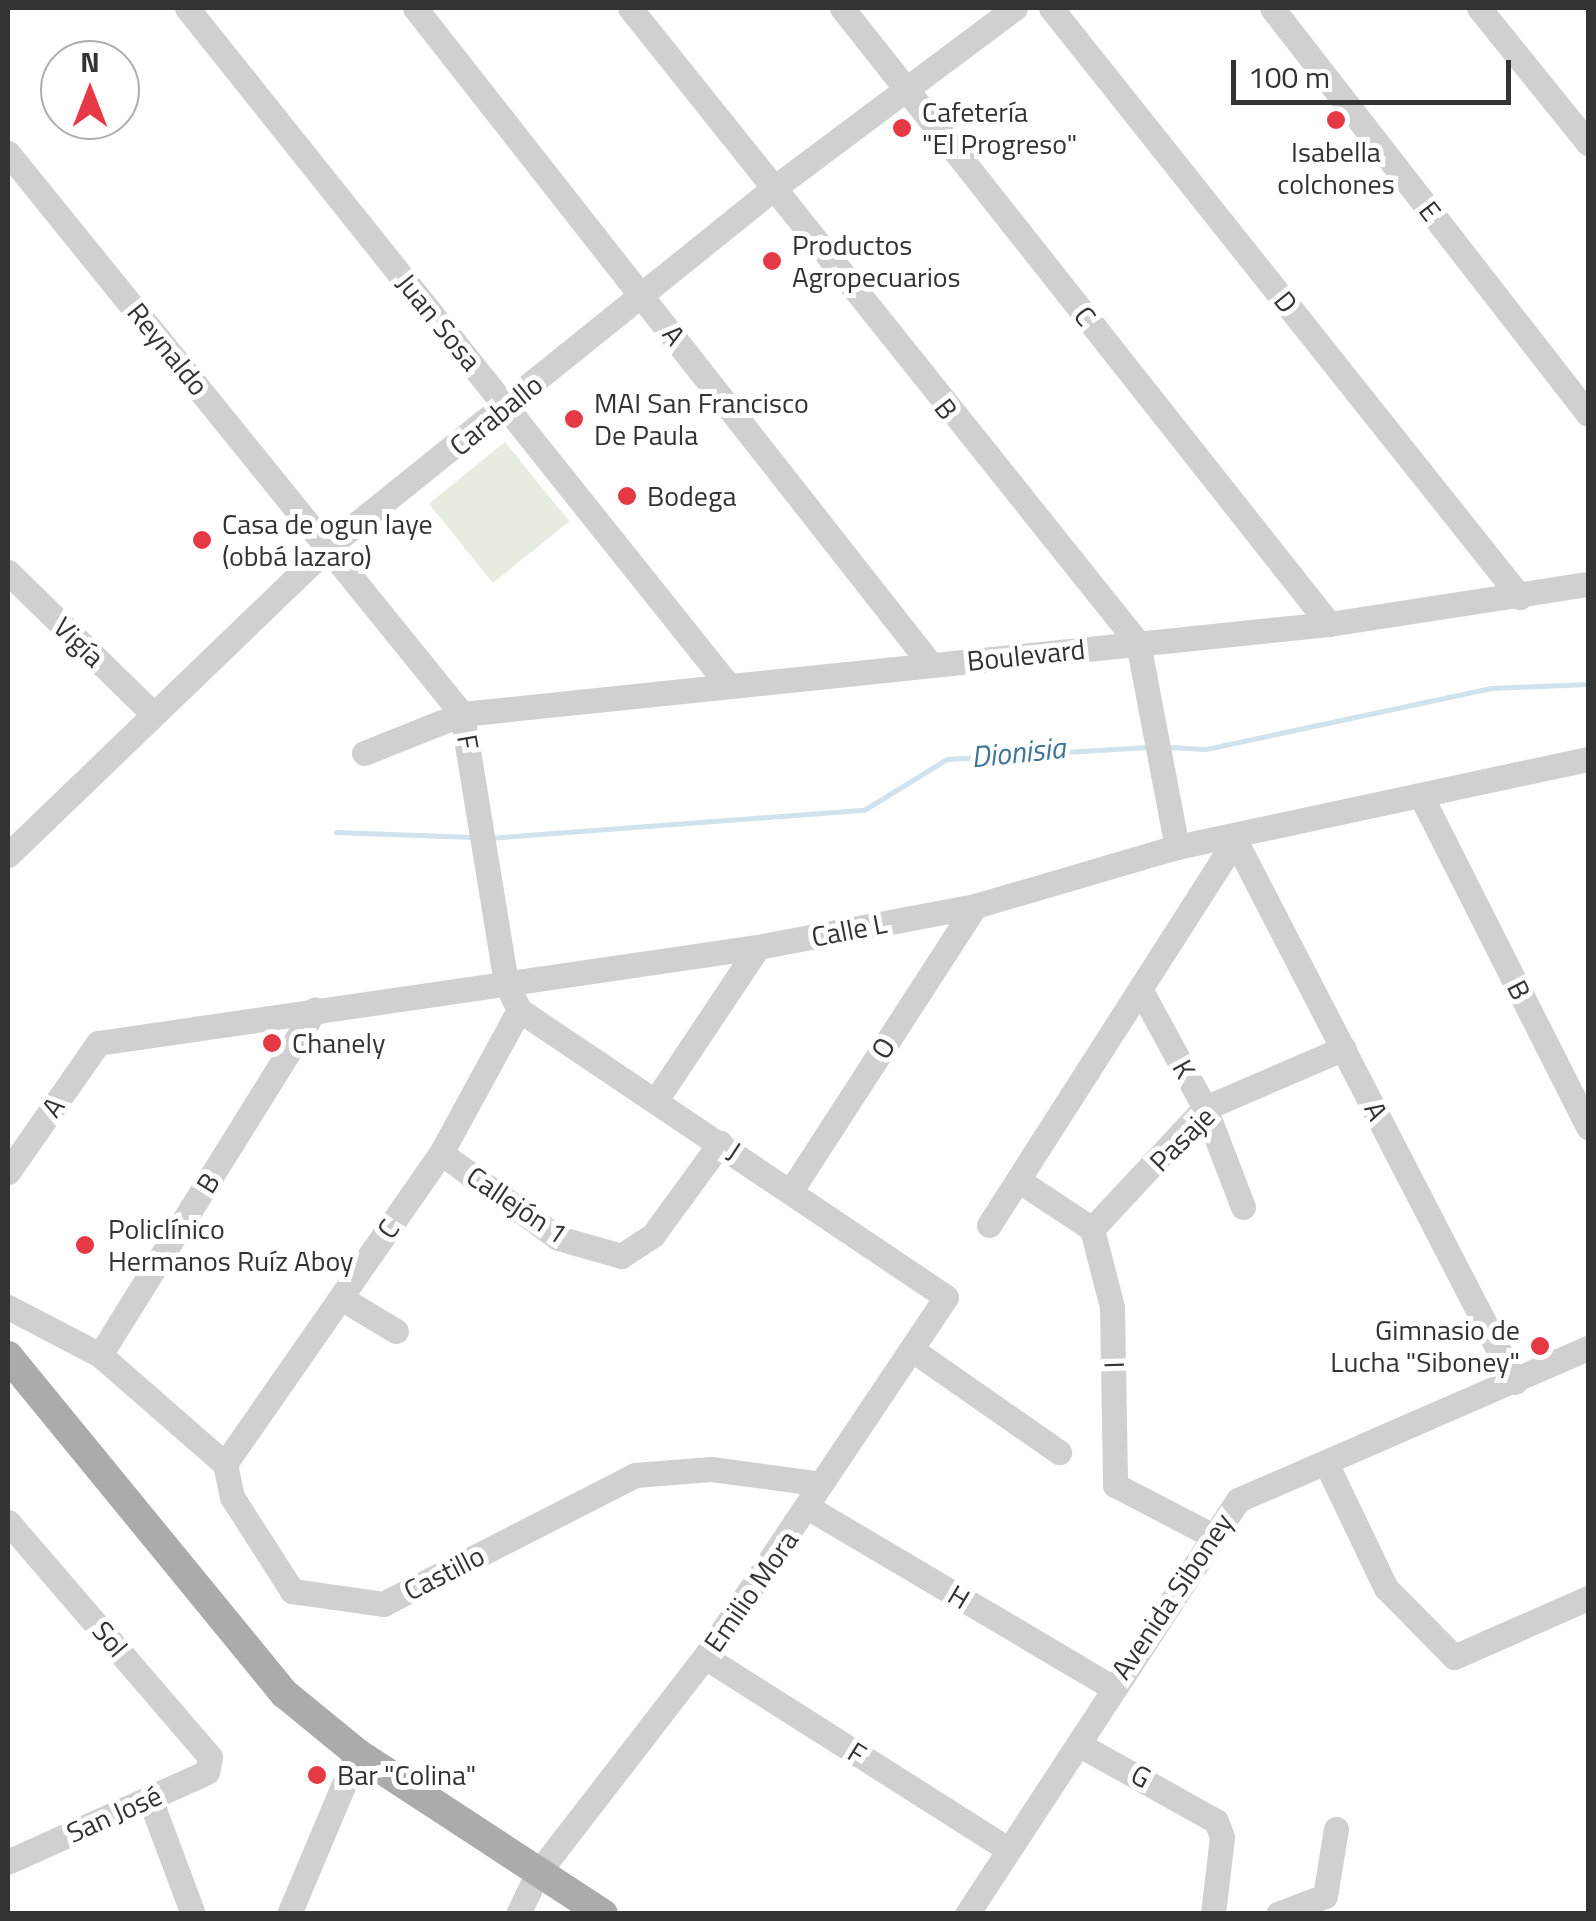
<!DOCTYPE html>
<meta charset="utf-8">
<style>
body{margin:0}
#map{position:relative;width:1596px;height:1921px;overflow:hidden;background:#fff;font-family:"Titillium Web",sans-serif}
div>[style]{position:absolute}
.green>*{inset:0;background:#e6ecdf;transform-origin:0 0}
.stream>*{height:5px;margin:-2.5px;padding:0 2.5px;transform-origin:2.5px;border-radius:2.5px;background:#cfe2ee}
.minor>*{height:25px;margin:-12.5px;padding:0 12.5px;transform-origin:12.5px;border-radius:12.5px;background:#d0d0d0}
.major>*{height:30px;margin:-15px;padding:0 15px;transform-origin:15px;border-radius:15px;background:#ababab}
.dots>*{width:28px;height:28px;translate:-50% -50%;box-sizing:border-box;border:5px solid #fff;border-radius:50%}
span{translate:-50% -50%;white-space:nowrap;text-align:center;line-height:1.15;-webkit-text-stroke:10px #fff;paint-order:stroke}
.poi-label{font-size:28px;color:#333}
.left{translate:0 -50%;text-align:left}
.right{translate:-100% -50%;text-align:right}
.street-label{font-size:28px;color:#333}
.water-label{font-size:30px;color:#3f7597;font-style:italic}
.frame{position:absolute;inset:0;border:10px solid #333;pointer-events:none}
.north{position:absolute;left:40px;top:40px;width:100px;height:100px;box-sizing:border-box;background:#fff;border:2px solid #adadad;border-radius:50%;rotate:0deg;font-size:28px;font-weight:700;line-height:40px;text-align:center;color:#333}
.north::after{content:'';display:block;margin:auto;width:35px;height:45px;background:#e63946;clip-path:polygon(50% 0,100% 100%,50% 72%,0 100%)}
.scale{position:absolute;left:1231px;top:60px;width:280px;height:45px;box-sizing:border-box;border:5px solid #333;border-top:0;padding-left:12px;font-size:30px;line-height:35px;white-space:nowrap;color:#333;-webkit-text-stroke:8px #fff;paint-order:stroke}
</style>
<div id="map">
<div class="green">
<div style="left:505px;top:442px;width:102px;height:98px;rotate:51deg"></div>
</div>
<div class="stream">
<div style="left:1168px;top:747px;width:38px;rotate:3deg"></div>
<div style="left:1206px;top:749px;width:290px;rotate:-12.1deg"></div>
<div style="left:1490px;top:688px;width:98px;rotate:-2.3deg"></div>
<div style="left:336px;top:832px;width:137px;rotate:2.1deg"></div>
<div style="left:489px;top:838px;width:376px;rotate:-4.3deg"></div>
<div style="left:864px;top:810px;width:97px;rotate:-31.6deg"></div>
<div style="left:947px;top:759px;width:205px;rotate:-3.4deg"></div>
</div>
<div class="minor">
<div style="left:187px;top:8px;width:867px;rotate:51.37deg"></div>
<div style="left:415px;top:8px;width:835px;rotate:51.85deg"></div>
<div style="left:630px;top:8px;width:813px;rotate:51.34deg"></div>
<div style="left:1138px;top:643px;width:208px;rotate:79.2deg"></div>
<div style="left:842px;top:8px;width:785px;rotate:51.67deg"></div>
<div style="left:1051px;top:8px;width:753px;rotate:51.47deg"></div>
<div style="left:1272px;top:8px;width:514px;rotate:52.11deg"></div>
<div style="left:1479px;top:8px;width:174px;rotate:51.1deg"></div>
<div style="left:8px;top:153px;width:722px;rotate:51.02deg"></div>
<div style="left:462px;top:714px;width:273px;rotate:80.7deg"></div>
<div style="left:506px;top:983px;width:30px;rotate:64deg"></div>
<div style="left:519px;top:1010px;width:163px;rotate:118.6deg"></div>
<div style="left:441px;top:1153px;width:379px;rotate:124.8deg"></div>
<div style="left:8px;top:572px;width:200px;rotate:44.4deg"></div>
<div style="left:364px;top:753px;width:105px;rotate:-21.7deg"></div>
<div style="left:462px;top:714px;width:872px;rotate:-5.93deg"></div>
<div style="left:1329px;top:624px;width:262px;rotate:-8.8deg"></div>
<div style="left:1422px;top:798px;width:369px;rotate:63.2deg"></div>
<div style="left:8px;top:855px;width:446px;rotate:-43.9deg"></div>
<div style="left:329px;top:546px;width:571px;rotate:-38.82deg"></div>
<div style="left:774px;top:188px;width:301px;rotate:-36.8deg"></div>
<div style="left:1140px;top:989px;width:136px;rotate:61.4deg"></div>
<div style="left:1205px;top:1108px;width:106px;rotate:69deg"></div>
<div style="left:656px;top:1100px;width:184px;rotate:-56.3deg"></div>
<div style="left:441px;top:1153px;width:145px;rotate:36deg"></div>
<div style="left:558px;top:1238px;width:66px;rotate:15.9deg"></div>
<div style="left:621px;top:1256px;width:38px;rotate:-33deg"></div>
<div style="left:653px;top:1235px;width:114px;rotate:-53.9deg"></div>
<div style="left:8px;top:1172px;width:157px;rotate:-55.1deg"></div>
<div style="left:98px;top:1043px;width:667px;rotate:-8.28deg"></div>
<div style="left:758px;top:947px;width:221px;rotate:-10.7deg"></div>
<div style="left:975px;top:906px;width:210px;rotate:-16.3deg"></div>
<div style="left:1177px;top:847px;width:420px;rotate:-12.1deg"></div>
<div style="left:1018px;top:1180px;width:89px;rotate:33.5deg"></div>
<div style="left:1092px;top:1229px;width:81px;rotate:75.6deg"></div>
<div style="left:1112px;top:1307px;width:178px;rotate:89deg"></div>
<div style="left:1115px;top:1485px;width:106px;rotate:27.5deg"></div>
<div style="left:792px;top:1189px;width:337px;rotate:-57.1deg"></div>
<div style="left:989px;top:1225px;width:457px;rotate:-57.4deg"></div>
<div style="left:1235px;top:840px;width:610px;rotate:62.68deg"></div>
<div style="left:1092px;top:1229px;width:166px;rotate:-47deg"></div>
<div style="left:1205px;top:1108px;width:151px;rotate:-23.3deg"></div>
<div style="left:341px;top:1298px;width:64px;rotate:31deg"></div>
<div style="left:8px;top:1307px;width:104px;rotate:27.6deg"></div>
<div style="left:100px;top:1355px;width:166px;rotate:41.1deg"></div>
<div style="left:225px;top:1464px;width:34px;rotate:78deg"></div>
<div style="left:232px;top:1497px;width:112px;rotate:57.4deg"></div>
<div style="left:292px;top:1591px;width:92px;rotate:8.1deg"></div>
<div style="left:383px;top:1604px;width:283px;rotate:-27.1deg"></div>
<div style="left:635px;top:1475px;width:76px;rotate:-4.5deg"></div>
<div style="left:711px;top:1469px;width:106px;rotate:7.6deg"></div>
<div style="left:914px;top:1351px;width:177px;rotate:34.9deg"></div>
<div style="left:100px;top:1355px;width:407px;rotate:-58.1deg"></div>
<div style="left:1326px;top:1463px;width:139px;rotate:64.4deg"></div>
<div style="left:1386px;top:1588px;width:97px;rotate:45.4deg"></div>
<div style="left:1454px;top:1657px;width:146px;rotate:-23.8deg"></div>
<div style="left:809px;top:1508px;width:350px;rotate:30.6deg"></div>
<div style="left:8px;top:1522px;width:310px;rotate:49.3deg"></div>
<div style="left:210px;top:1757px;width:15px;rotate:101deg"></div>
<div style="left:207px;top:1772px;width:218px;rotate:155.7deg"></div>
<div style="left:705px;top:1657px;width:359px;rotate:32.4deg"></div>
<div style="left:1078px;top:1744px;width:158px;rotate:29.2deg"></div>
<div style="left:1216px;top:1821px;width:17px;rotate:69deg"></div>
<div style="left:1222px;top:1837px;width:78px;rotate:96.7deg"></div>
<div style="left:150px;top:1799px;width:123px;rotate:69.5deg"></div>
<div style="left:289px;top:1914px;width:175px;rotate:-67.1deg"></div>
<div style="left:518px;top:1914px;width:44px;rotate:-64.6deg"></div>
<div style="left:537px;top:1874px;width:274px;rotate:-52.3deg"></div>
<div style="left:705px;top:1657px;width:433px;rotate:-56.2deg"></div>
<div style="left:946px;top:1297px;width:514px;rotate:-146.09deg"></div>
<div style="left:967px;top:1914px;width:495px;rotate:-56.8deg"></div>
<div style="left:1238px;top:1500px;width:382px;rotate:-23.5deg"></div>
<div style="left:1278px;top:1914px;width:50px;rotate:-21deg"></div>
<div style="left:1325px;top:1896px;width:68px;rotate:-80.7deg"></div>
</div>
<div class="major">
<div style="left:8px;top:1356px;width:437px;rotate:50.7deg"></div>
<div style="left:285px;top:1694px;width:93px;rotate:39.3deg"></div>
<div style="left:357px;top:1753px;width:294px;rotate:33.2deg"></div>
</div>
<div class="dots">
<div style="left:1336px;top:120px;background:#e63946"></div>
<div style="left:902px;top:128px;background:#e63946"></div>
<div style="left:772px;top:261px;background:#e63946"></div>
<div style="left:574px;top:419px;background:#e63946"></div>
<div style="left:627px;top:496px;background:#e63946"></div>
<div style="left:202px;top:540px;background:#e63946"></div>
<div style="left:272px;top:1043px;background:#e63946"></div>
<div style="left:85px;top:1245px;background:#e63946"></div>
<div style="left:1540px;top:1346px;background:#e63946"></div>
<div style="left:317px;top:1775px;background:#e63946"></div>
</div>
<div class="poi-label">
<span class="left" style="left:922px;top:128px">Cafetería<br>"El Progreso"</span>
<span style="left:1336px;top:168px">Isabella<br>colchones</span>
<span class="left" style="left:792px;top:261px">Productos<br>Agropecuarios</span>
<span class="left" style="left:594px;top:419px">MAI San Francisco<br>De Paula</span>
<span class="left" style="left:647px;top:496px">Bodega</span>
<span class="left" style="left:222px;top:540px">Casa de ogun laye<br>(obbá lazaro)</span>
<span class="left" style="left:292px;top:1043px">Chanely</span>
<span class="left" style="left:108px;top:1245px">Policlínico<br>Hermanos Ruíz Aboy</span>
<span class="right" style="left:1520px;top:1346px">Gimnasio de<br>Lucha "Siboney"</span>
<span class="left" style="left:337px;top:1775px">Bar "Colina"</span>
</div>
<div class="street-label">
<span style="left:1430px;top:211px;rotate:52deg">E</span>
<span style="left:1286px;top:302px;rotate:51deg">D</span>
<span style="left:1085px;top:316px;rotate:52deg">C</span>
<span style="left:439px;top:322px;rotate:51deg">Juan Sosa</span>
<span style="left:674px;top:335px;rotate:52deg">A</span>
<span style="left:168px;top:349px;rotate:51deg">Reynaldo</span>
<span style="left:946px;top:409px;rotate:52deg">B</span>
<span style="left:496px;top:415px;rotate:-39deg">Caraballo</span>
<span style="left:79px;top:642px;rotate:44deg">Vigía</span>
<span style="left:1026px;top:655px;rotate:-6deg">Boulevard</span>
<span style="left:468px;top:742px;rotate:80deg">F</span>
<span style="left:849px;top:930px;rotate:-11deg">Calle L</span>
<span style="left:1519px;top:990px;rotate:63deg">B</span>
<span style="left:883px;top:1048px;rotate:-57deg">O</span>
<span style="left:1184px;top:1069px;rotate:61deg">K</span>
<span style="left:53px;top:1107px;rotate:-55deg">A</span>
<span style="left:1376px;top:1111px;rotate:63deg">A</span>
<span style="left:1182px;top:1139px;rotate:-45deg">Pasaje</span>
<span style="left:734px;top:1151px;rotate:33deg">J</span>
<span style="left:208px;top:1183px;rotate:-58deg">B</span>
<span style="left:517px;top:1205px;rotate:34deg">Callejón 1</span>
<span style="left:388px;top:1229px;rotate:-55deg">C</span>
<span style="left:1114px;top:1365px;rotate:-92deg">I</span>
<span style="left:444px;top:1573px;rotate:-27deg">Castillo</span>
<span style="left:751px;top:1591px;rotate:-55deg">Emilio Mora</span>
<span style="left:1172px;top:1596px;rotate:-56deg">Avenida Siboney</span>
<span style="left:959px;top:1597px;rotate:31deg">H</span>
<span style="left:110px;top:1639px;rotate:50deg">Sol</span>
<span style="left:857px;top:1753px;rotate:32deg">F</span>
<span style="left:1141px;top:1776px;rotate:27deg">G</span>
<span style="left:114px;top:1814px;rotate:-24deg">San José</span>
</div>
<div class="water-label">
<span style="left:1018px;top:752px;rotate:-6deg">Dionisia</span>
</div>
<div class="frame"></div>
<div class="north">N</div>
<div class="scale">100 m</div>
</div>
